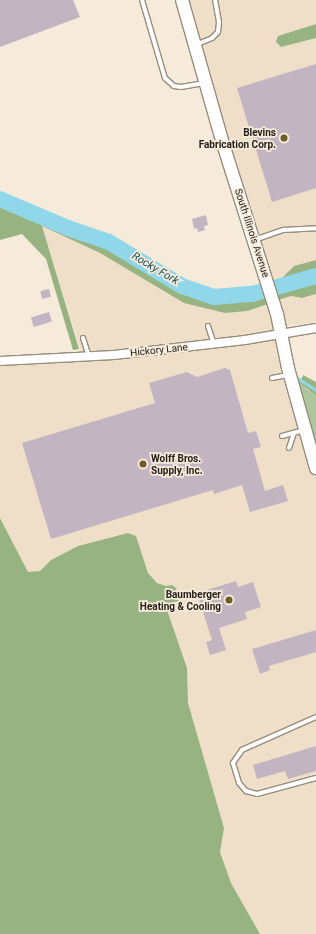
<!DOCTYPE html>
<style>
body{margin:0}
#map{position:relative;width:316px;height:934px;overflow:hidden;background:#f6ebda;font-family:Roboto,sans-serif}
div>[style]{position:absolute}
.built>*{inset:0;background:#efdfc8}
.green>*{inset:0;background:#aec69c}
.forest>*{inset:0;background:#98b382}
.stream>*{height:2.5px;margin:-1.25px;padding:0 1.25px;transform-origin:1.25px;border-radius:1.25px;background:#91d7ea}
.river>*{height:16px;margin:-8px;padding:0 8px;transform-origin:8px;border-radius:8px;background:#91d7ea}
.building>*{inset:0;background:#c3b4c2;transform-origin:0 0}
.roads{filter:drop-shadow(1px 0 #978d7d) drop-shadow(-1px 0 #978d7d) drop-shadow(0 1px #978d7d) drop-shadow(0 -1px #978d7d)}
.service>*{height:4px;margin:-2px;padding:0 2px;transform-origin:2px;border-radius:2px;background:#fff}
.minor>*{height:8px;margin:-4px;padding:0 4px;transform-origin:4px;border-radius:4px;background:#fff}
.secondary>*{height:12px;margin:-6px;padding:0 6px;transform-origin:6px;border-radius:6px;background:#fff}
.dots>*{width:11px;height:11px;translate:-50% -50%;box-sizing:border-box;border:2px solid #f6ebda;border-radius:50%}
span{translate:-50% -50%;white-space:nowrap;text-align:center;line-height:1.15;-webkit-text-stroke:3.5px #f6ebda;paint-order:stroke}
.poi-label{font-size:10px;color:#26211b;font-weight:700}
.right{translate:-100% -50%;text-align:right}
.left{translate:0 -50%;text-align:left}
.street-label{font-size:10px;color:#26211b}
.water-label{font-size:11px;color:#14505d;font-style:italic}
</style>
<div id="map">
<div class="built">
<div style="clip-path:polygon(188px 0,316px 0,316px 24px,278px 36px,281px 47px,316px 38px,316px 260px,294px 266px,281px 279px,273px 281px,229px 147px)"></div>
<div style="clip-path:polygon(42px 226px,100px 253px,184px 303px,278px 300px,291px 296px,302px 298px,316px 294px,316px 322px,285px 326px,295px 375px,316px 448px,316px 934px,260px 934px,231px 883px,220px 852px,224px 828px,188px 703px,187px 668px,168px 613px,170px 605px,180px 600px,166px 586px,157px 583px,148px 573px,142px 554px,128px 533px,78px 546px,51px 560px,40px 571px,28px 572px,0 518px,0 365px,84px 361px)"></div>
</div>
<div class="green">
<div style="clip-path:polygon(300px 379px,305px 388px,316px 396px,316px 448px,296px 380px)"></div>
</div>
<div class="forest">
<div style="clip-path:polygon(316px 24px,316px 38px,281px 47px,276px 42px,278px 36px)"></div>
<div style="clip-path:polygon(0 199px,68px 228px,109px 242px,196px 292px,214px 297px,235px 297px,264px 290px,268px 304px,247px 311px,225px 313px,184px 303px,100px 253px,42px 226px,79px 349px,73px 350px,46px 259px,22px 234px,0 240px)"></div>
<div style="clip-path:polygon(316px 260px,316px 294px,302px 298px,291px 296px,278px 300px,273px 281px,281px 279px,294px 266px)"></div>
<div style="clip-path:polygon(303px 375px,316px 382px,316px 396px,300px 383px)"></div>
<div style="clip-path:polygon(0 518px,28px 572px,40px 571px,51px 560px,78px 546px,128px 533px,136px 536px,148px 573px,157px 583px,166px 586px,172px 585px,176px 588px,180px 600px,170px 605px,168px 613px,187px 668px,188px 703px,224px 828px,220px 852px,231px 883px,260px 934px,0 934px)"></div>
</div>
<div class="stream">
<div style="left:298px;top:378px;width:22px;rotate:34deg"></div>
</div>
<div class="river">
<div style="left:0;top:199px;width:74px;rotate:23.1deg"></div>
<div style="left:68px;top:228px;width:43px;rotate:18.9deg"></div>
<div style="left:109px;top:242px;width:85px;rotate:31.1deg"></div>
<div style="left:182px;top:286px;width:34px;rotate:19deg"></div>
<div style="left:214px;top:297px;width:38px;rotate:-5deg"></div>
<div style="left:252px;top:294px;width:66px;rotate:-15.7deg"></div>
</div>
<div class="building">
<div style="clip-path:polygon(0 0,73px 0,80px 17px,0 47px)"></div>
<div style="clip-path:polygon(316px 64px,316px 188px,272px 202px,237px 88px)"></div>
<div style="clip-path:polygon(206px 215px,208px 225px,204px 226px,205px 230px,198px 232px,197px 228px,194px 229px,192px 219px)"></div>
<div style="left:49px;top:289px;width:8px;height:9px;rotate:76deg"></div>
<div style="left:49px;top:312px;width:10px;height:19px;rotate:73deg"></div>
<div style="clip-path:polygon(225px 368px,230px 370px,248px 433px,256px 431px,261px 447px,253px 449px,265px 491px,283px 485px,288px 501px,250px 512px,242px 485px,214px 494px,213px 490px,51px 539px,22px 443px,155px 403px,149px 383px,187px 372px,197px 377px)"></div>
<div style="clip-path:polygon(236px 581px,238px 587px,253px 582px,261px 607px,245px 612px,247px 619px,219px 628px,226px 650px,210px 655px,206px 642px,212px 640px,197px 593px)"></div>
<div style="clip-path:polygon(316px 630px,316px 652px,269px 666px,270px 670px,260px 674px,252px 649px)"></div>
<div style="clip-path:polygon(316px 746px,316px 771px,288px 779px,285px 771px,257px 779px,253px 765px)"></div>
</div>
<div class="roads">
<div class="service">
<div style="left:142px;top:0;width:81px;rotate:73.6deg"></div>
<div style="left:165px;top:78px;width:12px;rotate:42deg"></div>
<div style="left:174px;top:86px;width:7px;rotate:8deg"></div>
<div style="left:181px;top:87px;width:22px;rotate:-10deg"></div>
<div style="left:195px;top:45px;width:18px;rotate:-22deg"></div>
<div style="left:212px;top:38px;width:8px;rotate:-45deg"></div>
<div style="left:218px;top:32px;width:10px;rotate:-84deg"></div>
<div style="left:219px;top:22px;width:22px;rotate:-100deg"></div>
<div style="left:254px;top:240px;width:31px;rotate:-19deg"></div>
<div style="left:283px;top:230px;width:33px;rotate:-3deg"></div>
<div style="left:208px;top:326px;width:19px;rotate:72deg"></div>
<div style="left:83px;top:338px;width:20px;rotate:72deg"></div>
<div style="left:272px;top:378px;width:16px;rotate:-11deg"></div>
<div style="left:282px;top:436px;width:24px;rotate:-15deg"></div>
<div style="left:289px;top:448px;width:16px;rotate:-72deg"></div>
<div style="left:316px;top:717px;width:81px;rotate:156deg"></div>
<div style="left:242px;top:750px;width:16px;rotate:125deg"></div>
<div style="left:233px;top:763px;width:21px;rotate:73deg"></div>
<div style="left:239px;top:783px;width:11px;rotate:49deg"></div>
<div style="left:246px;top:791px;width:11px;rotate:15deg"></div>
<div style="left:257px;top:794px;width:61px;rotate:-15.2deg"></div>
</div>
<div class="minor">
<div style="left:0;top:361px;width:114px;rotate:-3deg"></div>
<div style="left:114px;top:355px;width:132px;rotate:-6.5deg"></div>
<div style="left:245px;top:340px;width:72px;rotate:-9.6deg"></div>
</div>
<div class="secondary">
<div style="left:182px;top:0;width:150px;rotate:74.1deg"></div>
<div style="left:223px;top:144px;width:178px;rotate:72.4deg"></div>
<div style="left:277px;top:314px;width:55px;rotate:78.5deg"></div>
<div style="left:288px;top:368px;width:104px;rotate:74.4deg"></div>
</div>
</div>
<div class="dots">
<div style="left:284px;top:138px;background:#6b5c29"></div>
<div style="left:143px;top:464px;background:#6b5c29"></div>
<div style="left:229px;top:600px;background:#6b5c29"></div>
</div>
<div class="poi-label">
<span class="right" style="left:276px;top:138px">Blevins<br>Fabrication Corp.</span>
<span class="left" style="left:151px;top:464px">Wolff Bros.<br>Supply, Inc.</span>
<span class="right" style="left:221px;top:600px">Baumberger<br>Heating &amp; Cooling</span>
</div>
<div class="street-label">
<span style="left:252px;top:233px;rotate:72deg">South Illinois Avenue</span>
<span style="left:159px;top:350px;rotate:-6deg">Hickory Lane</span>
</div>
<div class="water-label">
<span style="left:155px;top:269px;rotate:31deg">Rocky Fork</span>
</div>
</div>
